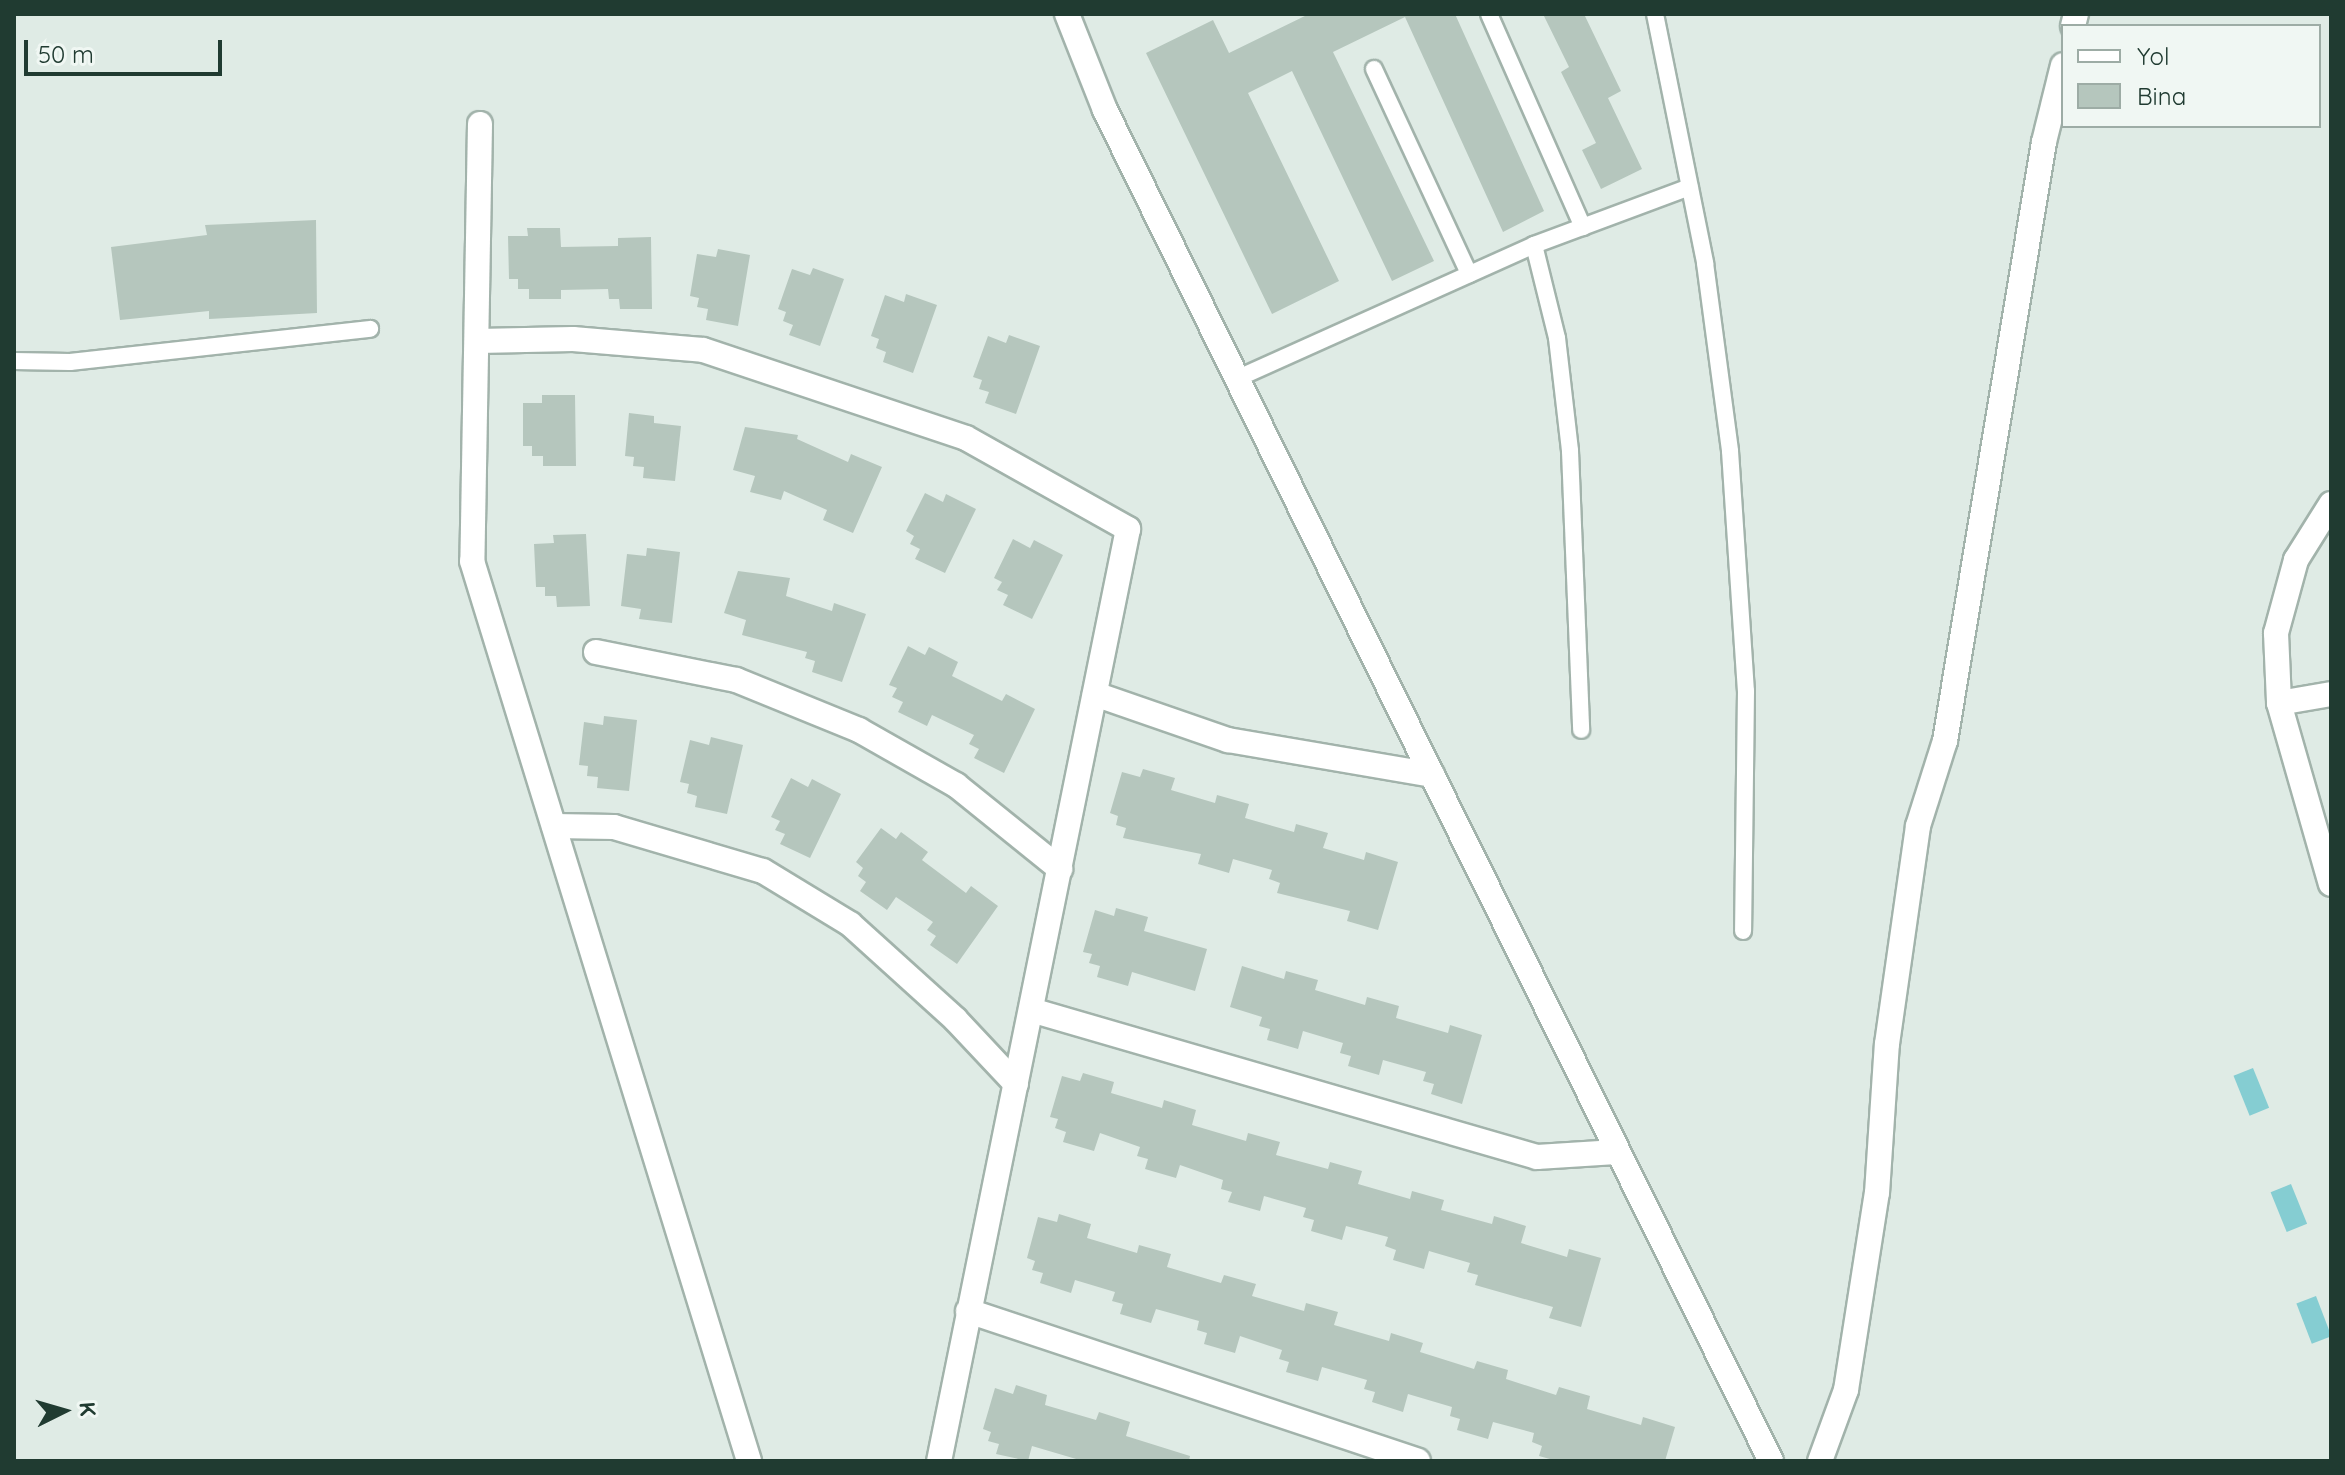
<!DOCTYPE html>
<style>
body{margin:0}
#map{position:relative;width:2345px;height:1475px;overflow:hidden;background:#dfebe5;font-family:Quicksand,sans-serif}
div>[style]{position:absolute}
.water>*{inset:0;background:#85cdd2;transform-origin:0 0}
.building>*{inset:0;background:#b5c6bd}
.roads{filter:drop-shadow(2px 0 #a2b3ab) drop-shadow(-2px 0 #a2b3ab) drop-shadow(0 2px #a2b3ab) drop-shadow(0 -2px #a2b3ab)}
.lane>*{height:16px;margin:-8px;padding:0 8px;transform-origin:8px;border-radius:8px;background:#fff}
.street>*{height:24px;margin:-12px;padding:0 12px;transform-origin:12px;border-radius:12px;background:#fff}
.secondary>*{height:24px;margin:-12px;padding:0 12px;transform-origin:12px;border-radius:12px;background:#fff}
span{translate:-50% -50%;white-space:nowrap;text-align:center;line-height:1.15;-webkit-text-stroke:8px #f0f7f3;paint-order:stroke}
.frame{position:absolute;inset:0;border:16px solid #203b31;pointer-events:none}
.legend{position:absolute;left:2061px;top:24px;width:260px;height:104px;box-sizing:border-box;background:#f0f7f3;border:2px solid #9daca5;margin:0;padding:10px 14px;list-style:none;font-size:24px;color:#203b31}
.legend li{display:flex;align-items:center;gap:16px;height:40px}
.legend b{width:40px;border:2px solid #9daca5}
.north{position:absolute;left:24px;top:1371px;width:80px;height:80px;-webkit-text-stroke:6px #f0f7f3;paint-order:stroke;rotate:85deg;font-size:22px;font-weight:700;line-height:32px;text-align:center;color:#203b31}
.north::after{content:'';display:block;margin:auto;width:28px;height:36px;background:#203b31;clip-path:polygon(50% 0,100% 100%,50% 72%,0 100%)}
.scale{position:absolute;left:24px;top:40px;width:198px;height:36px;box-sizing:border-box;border:4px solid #203b31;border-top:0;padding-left:10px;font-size:24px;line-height:28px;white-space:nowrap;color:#203b31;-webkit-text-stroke:6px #f0f7f3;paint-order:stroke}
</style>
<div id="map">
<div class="water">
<div style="left:2253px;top:1068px;width:43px;height:21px;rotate:68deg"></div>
<div style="left:2291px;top:1184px;width:43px;height:22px;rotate:68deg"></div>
<div style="left:2316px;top:1296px;width:43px;height:21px;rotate:69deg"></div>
</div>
<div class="building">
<div style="clip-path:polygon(1309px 14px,1455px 14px,1544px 211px,1503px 232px,1405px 17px,1333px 52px,1434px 261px,1392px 281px,1292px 71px,1248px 93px,1339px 281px,1272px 314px,1146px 53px,1213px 20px,1229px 53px)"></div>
<div style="clip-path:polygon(1543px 14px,1584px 14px,1621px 91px,1608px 98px,1642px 169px,1601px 189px,1582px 150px,1596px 143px,1561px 72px,1569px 67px)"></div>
<div style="clip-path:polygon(316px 220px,317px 313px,209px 319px,209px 311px,120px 320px,111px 247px,207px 235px,205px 225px)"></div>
<div style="clip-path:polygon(527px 228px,560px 228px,561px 247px,618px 246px,618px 238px,651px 237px,652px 309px,620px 309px,619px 299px,609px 299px,608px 289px,561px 290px,561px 299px,529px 299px,529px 289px,518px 289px,518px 279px,509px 279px,508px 236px,528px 236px)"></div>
<div style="clip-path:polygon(718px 249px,750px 255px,738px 326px,706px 320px,708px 309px,697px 307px,699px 298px,690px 296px,697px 254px,716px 257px)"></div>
<div style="clip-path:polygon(813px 268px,844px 279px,820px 346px,789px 335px,793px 325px,783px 321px,786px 312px,778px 309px,792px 269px,810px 275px)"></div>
<div style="clip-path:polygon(906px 294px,937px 305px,913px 373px,883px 362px,886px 352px,876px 348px,879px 339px,871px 336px,885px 295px,904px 302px)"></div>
<div style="clip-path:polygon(1009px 335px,1040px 346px,1016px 414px,985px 403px,989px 392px,979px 389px,982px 380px,973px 377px,988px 336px,1006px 343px)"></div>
<div style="clip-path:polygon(542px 395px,575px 395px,576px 466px,543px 466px,543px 456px,532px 456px,532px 446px,523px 446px,523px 403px,542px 403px)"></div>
<div style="clip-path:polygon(629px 413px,654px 416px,654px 423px,681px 426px,675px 481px,643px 478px,644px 467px,633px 466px,634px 457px,625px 456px)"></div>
<div style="clip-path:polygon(745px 427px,798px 435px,797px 439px,848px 462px,851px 454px,882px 467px,853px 533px,823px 520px,827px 510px,784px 491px,781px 500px,750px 492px,755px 476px,733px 470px)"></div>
<div style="clip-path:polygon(925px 493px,943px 502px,946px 494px,976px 509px,945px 573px,915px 559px,920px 549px,910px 544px,914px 536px,906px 531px)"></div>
<div style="clip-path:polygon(586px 534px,590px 606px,557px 607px,556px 596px,545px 596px,545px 587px,536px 587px,534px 544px,554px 543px,553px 535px)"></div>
<div style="clip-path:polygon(1013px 539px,1030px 548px,1034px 540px,1063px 555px,1032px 619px,1003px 605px,1008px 595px,997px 590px,1002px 582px,994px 578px)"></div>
<div style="clip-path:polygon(647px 548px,680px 552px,672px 623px,639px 619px,641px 609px,621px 606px,627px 554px,646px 556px)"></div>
<div style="clip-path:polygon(738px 571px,790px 578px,786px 596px,832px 611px,834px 603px,866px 614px,842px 682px,812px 672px,815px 661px,805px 658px,807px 652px,742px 635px,746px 620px,724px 613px)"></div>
<div style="clip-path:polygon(908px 646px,925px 655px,929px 647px,958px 662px,952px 676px,1002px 701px,1006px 694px,1035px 709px,1004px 773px,974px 758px,979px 749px,969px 744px,974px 735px,932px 715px,927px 726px,898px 712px,903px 702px,892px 697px,897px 688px,889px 685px)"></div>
<div style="clip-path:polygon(604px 716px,637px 720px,629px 791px,597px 788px,598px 777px,587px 776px,588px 766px,579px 765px,584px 722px,603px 725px)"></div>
<div style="clip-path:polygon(711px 737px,743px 745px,727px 814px,695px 807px,697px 796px,687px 793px,689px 784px,680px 782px,690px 740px,709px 745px)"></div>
<div style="clip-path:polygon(1143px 769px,1175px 778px,1171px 790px,1215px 803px,1217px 795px,1249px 804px,1245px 818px,1294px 832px,1296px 824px,1328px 833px,1323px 848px,1364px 860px,1366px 852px,1398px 862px,1378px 930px,1347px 921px,1350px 911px,1277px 893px,1280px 883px,1269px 879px,1272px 870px,1233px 859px,1229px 873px,1198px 864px,1201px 854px,1123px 838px,1126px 828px,1116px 825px,1118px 816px,1110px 813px,1122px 772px,1140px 777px)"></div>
<div style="clip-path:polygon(791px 778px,808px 787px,812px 779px,841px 794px,810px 858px,780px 844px,785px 834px,775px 830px,780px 821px,771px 817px)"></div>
<div style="clip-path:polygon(881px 828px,896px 839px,901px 832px,928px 852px,922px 860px,966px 893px,971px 886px,998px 906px,957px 964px,930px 945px,936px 936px,927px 930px,933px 922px,896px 897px,887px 910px,860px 891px,866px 882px,858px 876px,863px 868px,856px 862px)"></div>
<div style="clip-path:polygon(1116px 908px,1148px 917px,1144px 931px,1207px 949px,1195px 991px,1132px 972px,1128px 986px,1097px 977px,1100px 966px,1089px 963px,1092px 954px,1083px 952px,1095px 910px,1114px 916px)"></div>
<div style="clip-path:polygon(1242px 966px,1284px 979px,1286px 971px,1318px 980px,1315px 990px,1365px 1005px,1367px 997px,1399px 1006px,1396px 1018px,1448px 1033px,1450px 1025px,1482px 1035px,1462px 1104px,1431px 1094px,1434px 1084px,1423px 1081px,1426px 1072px,1383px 1060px,1379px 1075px,1348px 1066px,1351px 1056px,1340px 1053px,1343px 1043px,1303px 1031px,1298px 1049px,1267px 1040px,1270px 1029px,1259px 1026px,1262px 1017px,1230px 1007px)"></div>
<div style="clip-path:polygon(1083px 1073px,1114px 1082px,1111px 1093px,1162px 1108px,1164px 1100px,1196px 1110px,1192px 1125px,1246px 1141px,1248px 1133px,1280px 1142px,1276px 1155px,1328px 1169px,1330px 1162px,1362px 1171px,1358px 1184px,1410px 1199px,1412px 1191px,1444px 1200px,1441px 1210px,1492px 1224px,1494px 1216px,1526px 1226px,1521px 1243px,1567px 1257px,1569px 1249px,1601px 1258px,1581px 1327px,1549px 1318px,1553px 1307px,1475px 1285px,1478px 1275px,1467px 1272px,1470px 1263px,1429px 1251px,1424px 1269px,1393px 1260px,1396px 1250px,1385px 1246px,1388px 1237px,1346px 1226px,1342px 1240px,1311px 1231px,1314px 1220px,1303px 1217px,1306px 1208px,1264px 1196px,1260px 1211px,1228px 1202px,1232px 1192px,1221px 1189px,1223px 1180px,1180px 1165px,1176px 1178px,1145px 1169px,1148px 1159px,1137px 1156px,1140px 1147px,1100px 1133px,1094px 1151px,1063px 1142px,1066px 1132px,1055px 1128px,1058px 1119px,1050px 1117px,1062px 1076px,1080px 1081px)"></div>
<div style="clip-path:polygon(1059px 1214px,1091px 1224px,1087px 1238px,1137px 1253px,1139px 1245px,1171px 1254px,1167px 1267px,1221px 1283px,1224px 1275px,1256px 1284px,1252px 1296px,1304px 1311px,1306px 1303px,1338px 1312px,1334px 1325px,1389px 1341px,1391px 1333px,1423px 1343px,1420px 1352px,1474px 1369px,1477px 1361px,1508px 1370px,1506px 1379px,1556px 1395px,1559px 1387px,1590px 1396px,1587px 1409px,1641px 1425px,1643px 1417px,1675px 1427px,1665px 1461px,1557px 1461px,1539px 1456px,1542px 1446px,1532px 1442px,1534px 1433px,1493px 1422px,1488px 1439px,1457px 1430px,1460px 1419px,1450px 1416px,1452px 1407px,1408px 1394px,1403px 1412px,1372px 1402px,1375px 1392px,1364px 1389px,1367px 1380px,1322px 1367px,1318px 1381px,1286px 1372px,1289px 1362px,1279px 1359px,1282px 1350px,1240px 1336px,1235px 1353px,1204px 1344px,1207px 1333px,1197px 1330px,1199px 1321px,1156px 1309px,1151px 1323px,1120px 1314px,1123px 1304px,1112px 1301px,1115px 1292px,1075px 1280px,1071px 1293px,1040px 1283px,1043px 1273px,1032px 1270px,1035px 1261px,1027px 1258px,1038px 1217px,1057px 1222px)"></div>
<div style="clip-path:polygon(1016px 1385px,1047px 1395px,1045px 1405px,1096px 1420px,1099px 1412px,1130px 1422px,1126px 1436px,1190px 1456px,1189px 1461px,1083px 1461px,1032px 1446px,1028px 1461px,996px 1454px,999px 1444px,988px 1441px,991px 1432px,983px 1429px,995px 1388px,1013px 1394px)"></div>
</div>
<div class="roads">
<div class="lane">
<div style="left:1489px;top:14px;width:233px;rotate:66.2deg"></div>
<div style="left:1655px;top:14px;width:254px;rotate:78.6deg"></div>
<div style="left:1705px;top:263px;width:190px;rotate:82.4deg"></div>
<div style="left:1730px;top:451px;width:241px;rotate:86.2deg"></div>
<div style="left:1746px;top:691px;width:240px;rotate:90.7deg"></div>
<div style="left:1374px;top:69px;width:226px;rotate:65.1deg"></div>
<div style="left:1534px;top:245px;width:96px;rotate:76.1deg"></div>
<div style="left:1557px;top:338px;width:114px;rotate:83.4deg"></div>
<div style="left:1570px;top:451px;width:279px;rotate:87.7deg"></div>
<div style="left:14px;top:361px;width:56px;rotate:1deg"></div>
<div style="left:70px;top:362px;width:302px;rotate:-6.3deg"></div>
<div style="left:1236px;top:379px;width:327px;rotate:-24.2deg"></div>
<div style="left:1534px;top:245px;width:166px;rotate:-20.4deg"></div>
</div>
<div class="street">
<div style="left:2073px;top:26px;width:12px;rotate:-76deg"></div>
<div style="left:480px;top:124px;width:437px;rotate:91deg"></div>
<div style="left:472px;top:561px;width:942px;rotate:72.89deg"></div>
<div style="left:478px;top:341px;width:95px;rotate:-1.2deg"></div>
<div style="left:573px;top:339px;width:130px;rotate:4.8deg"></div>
<div style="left:703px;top:350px;width:277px;rotate:18.5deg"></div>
<div style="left:966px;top:438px;width:186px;rotate:29.3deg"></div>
<div style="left:1128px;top:529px;width:951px;rotate:101.46deg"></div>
<div style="left:2331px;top:504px;width:66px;rotate:122deg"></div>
<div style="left:2296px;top:560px;width:76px;rotate:105.3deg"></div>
<div style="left:2276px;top:633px;width:70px;rotate:87.5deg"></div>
<div style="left:2279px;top:703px;width:188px;rotate:74deg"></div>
<div style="left:596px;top:652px;width:143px;rotate:11.3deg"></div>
<div style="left:736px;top:680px;width:133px;rotate:22.1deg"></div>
<div style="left:859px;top:730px;width:112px;rotate:29.6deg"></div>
<div style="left:956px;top:785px;width:134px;rotate:38.9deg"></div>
<div style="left:1095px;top:694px;width:141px;rotate:19.1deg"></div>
<div style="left:1228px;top:740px;width:207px;rotate:9.7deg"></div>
<div style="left:1432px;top:775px;width:765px;rotate:63.7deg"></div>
<div style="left:2279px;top:703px;width:53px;rotate:-9.8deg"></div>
<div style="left:554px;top:826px;width:60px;rotate:1deg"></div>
<div style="left:614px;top:827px;width:155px;rotate:16.5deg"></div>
<div style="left:763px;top:871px;width:102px;rotate:31.3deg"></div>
<div style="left:850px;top:924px;width:142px;rotate:42.1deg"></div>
<div style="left:955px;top:1019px;width:89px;rotate:46.8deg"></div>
<div style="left:1031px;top:1010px;width:527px;rotate:16.2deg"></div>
<div style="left:1537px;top:1157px;width:79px;rotate:-3.6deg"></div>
<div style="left:968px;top:1311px;width:474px;rotate:18.4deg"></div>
<div style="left:1820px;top:1461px;width:76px;rotate:-69.9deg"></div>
<div style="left:1846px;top:1390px;width:199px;rotate:-81.1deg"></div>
<div style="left:1877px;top:1193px;width:149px;rotate:-86.2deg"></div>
<div style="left:1887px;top:1044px;width:220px;rotate:-81.9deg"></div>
<div style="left:1918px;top:826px;width:89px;rotate:-72.4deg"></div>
<div style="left:1945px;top:741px;width:607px;rotate:-80.62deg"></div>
<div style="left:2044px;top:142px;width:79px;rotate:-76.1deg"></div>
</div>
<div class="secondary">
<div style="left:1067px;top:14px;width:103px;rotate:68.4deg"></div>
<div style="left:1105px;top:110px;width:741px;rotate:63.82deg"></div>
</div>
</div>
<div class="frame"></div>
<ul class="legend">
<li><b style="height:10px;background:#fff"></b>Yol</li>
<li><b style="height:22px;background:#b5c6bd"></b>Bina</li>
</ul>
<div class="north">K</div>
<div class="scale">50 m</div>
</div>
